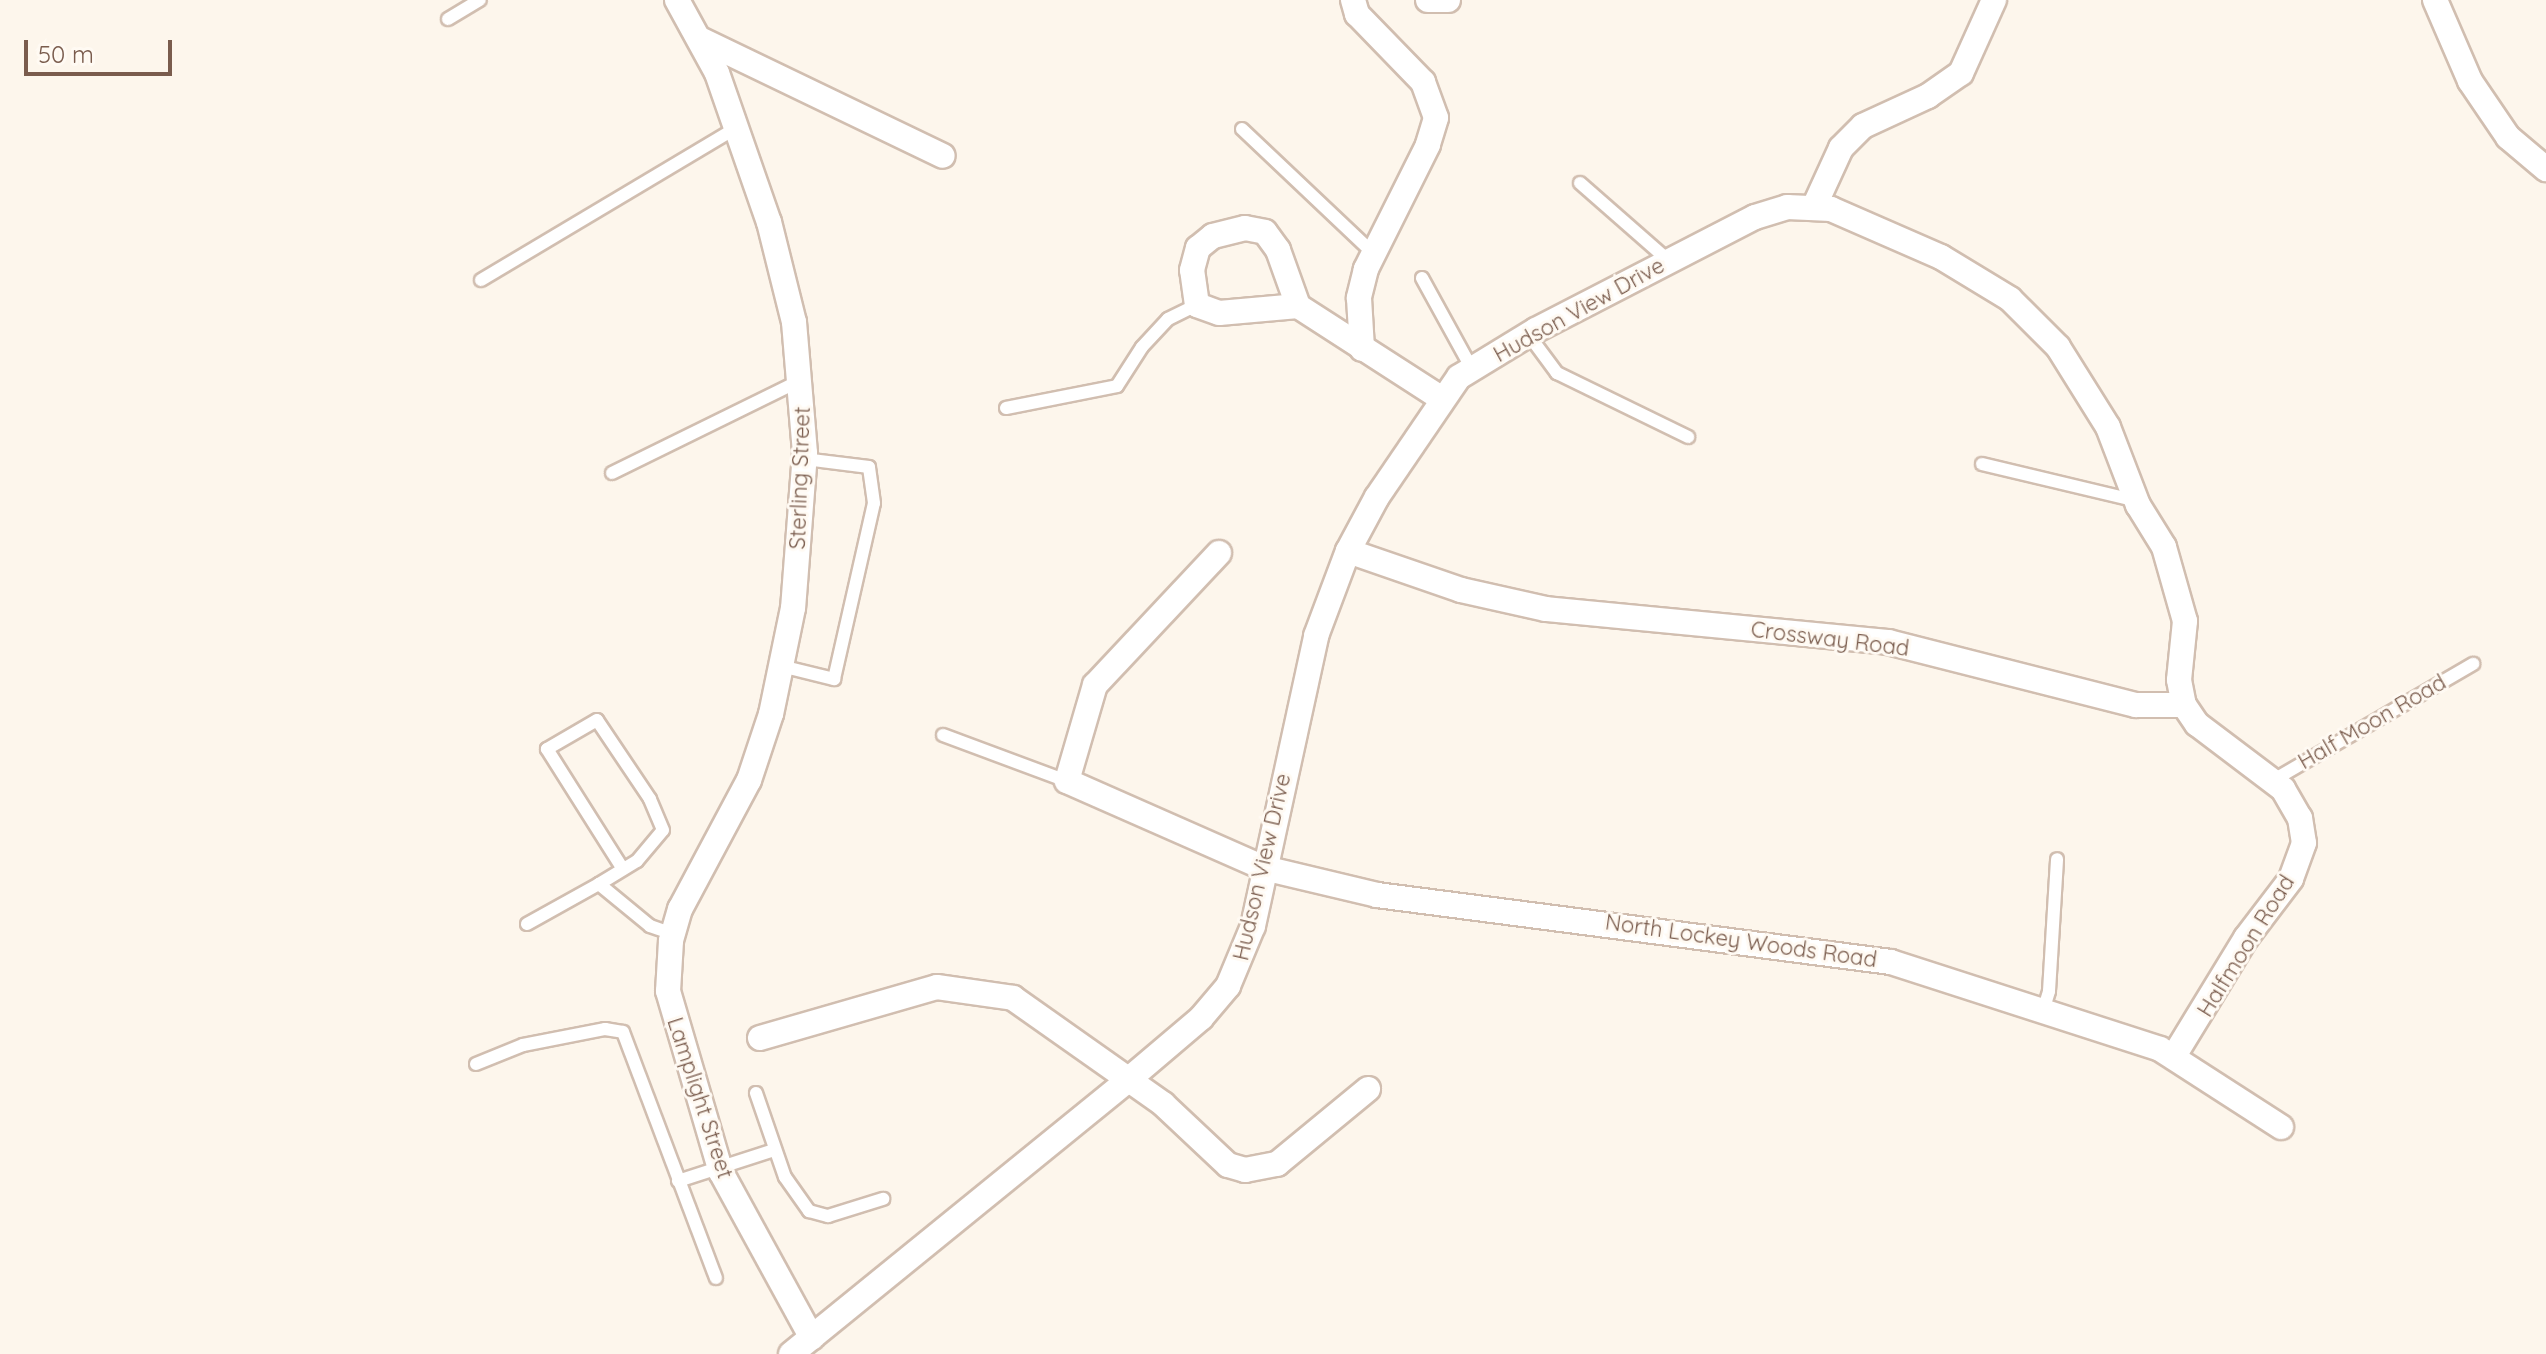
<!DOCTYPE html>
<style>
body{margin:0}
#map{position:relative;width:2546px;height:1354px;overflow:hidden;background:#fdf6ec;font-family:Quicksand,sans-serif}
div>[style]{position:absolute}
.roads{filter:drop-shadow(2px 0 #d1beb0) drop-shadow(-2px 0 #d1beb0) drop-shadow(0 2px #d1beb0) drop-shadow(0 -2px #d1beb0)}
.lane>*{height:12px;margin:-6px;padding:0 6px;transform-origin:6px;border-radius:6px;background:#fff}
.street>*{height:24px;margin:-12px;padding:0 12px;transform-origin:12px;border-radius:12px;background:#fff}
span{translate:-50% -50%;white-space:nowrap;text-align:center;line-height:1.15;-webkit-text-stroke:6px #fffaf3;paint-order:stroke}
.street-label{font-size:22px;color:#7a5c4d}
.scale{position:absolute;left:24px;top:40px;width:148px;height:36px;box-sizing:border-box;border:4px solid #7a5c4d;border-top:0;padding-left:10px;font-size:24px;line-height:28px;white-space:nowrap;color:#7a5c4d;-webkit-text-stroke:6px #fffaf3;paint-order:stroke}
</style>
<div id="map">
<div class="roads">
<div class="lane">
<div style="left:448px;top:19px;width:37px;rotate:-31deg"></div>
<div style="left:1242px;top:129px;width:182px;rotate:43.4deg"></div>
<div style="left:1580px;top:183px;width:118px;rotate:41.2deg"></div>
<div style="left:1422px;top:278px;width:104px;rotate:61.2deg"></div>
<div style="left:481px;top:280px;width:297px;rotate:-30.8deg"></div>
<div style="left:1528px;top:334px;width:49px;rotate:53.4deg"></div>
<div style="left:1557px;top:373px;width:146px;rotate:26deg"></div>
<div style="left:1006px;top:408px;width:113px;rotate:-11.2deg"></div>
<div style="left:1117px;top:386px;width:46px;rotate:-57.3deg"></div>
<div style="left:1142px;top:347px;width:38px;rotate:-47deg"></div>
<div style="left:1168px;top:319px;width:32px;rotate:-26deg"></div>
<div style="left:1982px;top:464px;width:159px;rotate:13.4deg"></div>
<div style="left:612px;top:473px;width:208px;rotate:-26.2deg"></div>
<div style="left:781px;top:666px;width:55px;rotate:13.8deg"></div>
<div style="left:834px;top:679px;width:180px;rotate:-77.2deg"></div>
<div style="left:874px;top:503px;width:36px;rotate:-98deg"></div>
<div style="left:869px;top:467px;width:64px;rotate:-172.9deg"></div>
<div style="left:943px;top:735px;width:132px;rotate:20.4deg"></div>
<div style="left:2272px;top:781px;width:233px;rotate:-30.2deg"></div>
<div style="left:599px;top:884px;width:66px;rotate:39.5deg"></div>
<div style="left:650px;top:926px;width:24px;rotate:19deg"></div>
<div style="left:527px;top:924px;width:82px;rotate:-29.1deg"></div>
<div style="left:599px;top:884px;width:44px;rotate:-31.2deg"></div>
<div style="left:637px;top:861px;width:40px;rotate:-50deg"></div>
<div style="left:663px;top:830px;width:34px;rotate:-113deg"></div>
<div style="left:650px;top:799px;width:95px;rotate:-123.9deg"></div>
<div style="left:597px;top:720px;width:58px;rotate:149.9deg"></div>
<div style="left:547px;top:749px;width:142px;rotate:57.7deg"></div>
<div style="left:2043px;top:1011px;width:21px;rotate:-73deg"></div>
<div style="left:2049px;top:991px;width:132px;rotate:-86.5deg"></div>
<div style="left:476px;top:1064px;width:51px;rotate:-22deg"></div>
<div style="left:523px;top:1045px;width:84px;rotate:-11deg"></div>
<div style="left:605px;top:1029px;width:18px;rotate:9deg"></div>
<div style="left:623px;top:1032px;width:263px;rotate:69.3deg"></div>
<div style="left:756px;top:1093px;width:89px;rotate:71deg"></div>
<div style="left:785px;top:1177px;width:42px;rotate:54.8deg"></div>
<div style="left:809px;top:1211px;width:20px;rotate:15deg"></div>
<div style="left:828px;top:1216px;width:58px;rotate:-17.2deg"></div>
<div style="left:678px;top:1181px;width:101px;rotate:-17.9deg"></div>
</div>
<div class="street">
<div style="left:677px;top:0;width:83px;rotate:61.3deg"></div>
<div style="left:717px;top:73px;width:158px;rotate:70.8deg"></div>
<div style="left:769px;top:222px;width:103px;rotate:76deg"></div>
<div style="left:794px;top:322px;width:131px;rotate:85.2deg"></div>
<div style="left:805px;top:453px;width:155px;rotate:94.4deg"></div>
<div style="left:793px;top:608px;width:108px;rotate:101.7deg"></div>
<div style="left:771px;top:714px;width:70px;rotate:108.4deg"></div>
<div style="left:749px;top:780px;width:146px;rotate:118.1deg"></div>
<div style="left:680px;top:909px;width:33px;rotate:106deg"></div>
<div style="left:671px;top:941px;width:50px;rotate:93.4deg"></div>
<div style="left:668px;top:991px;width:189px;rotate:73.7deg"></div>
<div style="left:721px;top:1172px;width:189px;rotate:61.3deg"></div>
<div style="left:1353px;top:0;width:15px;rotate:74deg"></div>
<div style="left:1357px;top:14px;width:95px;rotate:45.9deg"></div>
<div style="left:1423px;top:82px;width:38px;rotate:70deg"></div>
<div style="left:1436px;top:118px;width:28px;rotate:107deg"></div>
<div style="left:1428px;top:145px;width:139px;rotate:116.6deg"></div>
<div style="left:1366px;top:269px;width:30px;rotate:104deg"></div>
<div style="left:1359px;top:298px;width:51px;rotate:86.6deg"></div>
<div style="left:1428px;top:0;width:20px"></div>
<div style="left:2435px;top:0;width:88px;rotate:66.6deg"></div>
<div style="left:2470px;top:81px;width:68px;rotate:55.8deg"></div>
<div style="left:2508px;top:137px;width:50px;rotate:40.1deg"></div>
<div style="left:702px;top:40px;width:267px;rotate:25.7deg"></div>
<div style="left:1814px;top:207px;width:65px;rotate:-65.4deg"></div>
<div style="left:1841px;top:148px;width:31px;rotate:-45deg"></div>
<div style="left:1863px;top:126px;width:72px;rotate:-24.8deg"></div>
<div style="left:1928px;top:96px;width:40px;rotate:-34.9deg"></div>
<div style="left:1961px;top:73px;width:80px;rotate:-65.7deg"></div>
<div style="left:1245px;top:228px;width:20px;rotate:11deg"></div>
<div style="left:1265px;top:232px;width:22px;rotate:54deg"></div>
<div style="left:1278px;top:250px;width:59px;rotate:70.3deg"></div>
<div style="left:1298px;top:306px;width:79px;rotate:174.9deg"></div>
<div style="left:1219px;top:313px;width:23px;rotate:-160deg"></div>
<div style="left:1197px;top:305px;width:35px;rotate:-98deg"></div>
<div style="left:1192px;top:270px;width:23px;rotate:-75deg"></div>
<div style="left:1198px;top:248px;width:19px;rotate:-39deg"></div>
<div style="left:1213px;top:236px;width:33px;rotate:-14deg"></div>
<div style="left:1298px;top:306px;width:170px;rotate:32.8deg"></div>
<div style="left:1348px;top:551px;width:120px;rotate:19deg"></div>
<div style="left:1461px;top:590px;width:87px;rotate:12.6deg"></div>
<div style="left:1546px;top:609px;width:344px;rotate:5.5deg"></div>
<div style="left:1888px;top:642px;width:256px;rotate:14.3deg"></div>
<div style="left:2136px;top:705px;width:48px"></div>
<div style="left:1219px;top:553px;width:181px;rotate:133.2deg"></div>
<div style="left:1095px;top:685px;width:100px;rotate:106.3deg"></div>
<div style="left:1067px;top:781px;width:215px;rotate:23.8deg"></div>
<div style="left:1264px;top:868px;width:116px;rotate:13.4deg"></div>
<div style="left:1377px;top:895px;width:518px;rotate:7.43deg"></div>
<div style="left:1891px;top:962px;width:283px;rotate:17.9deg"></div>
<div style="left:2160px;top:1049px;width:144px;rotate:32.8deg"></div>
<div style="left:760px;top:1038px;width:184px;rotate:-16.1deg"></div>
<div style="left:937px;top:987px;width:77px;rotate:8.2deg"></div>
<div style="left:1013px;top:998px;width:184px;rotate:35.2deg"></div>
<div style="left:1163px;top:1104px;width:89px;rotate:43.2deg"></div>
<div style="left:1228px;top:1165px;width:18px;rotate:16deg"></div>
<div style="left:1245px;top:1170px;width:33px;rotate:-11deg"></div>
<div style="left:1277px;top:1164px;width:118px;rotate:-39.5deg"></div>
<div style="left:791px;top:1354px;width:434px;rotate:-39.1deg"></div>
<div style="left:1128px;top:1080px;width:96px;rotate:-40.3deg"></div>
<div style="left:1201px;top:1018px;width:42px;rotate:-49.8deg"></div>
<div style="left:1228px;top:986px;width:65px;rotate:-67.4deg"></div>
<div style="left:1253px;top:926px;width:297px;rotate:-77.7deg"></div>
<div style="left:1316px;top:636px;width:91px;rotate:-69.4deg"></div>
<div style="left:1348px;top:551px;width:61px;rotate:-61.8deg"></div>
<div style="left:1377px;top:497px;width:145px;rotate:-55.7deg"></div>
<div style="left:1459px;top:377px;width:90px;rotate:-31.4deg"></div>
<div style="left:1536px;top:330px;width:246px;rotate:-27.3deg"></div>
<div style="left:1755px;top:217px;width:34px;rotate:-17deg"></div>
<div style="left:1787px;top:207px;width:44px;rotate:2.6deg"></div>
<div style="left:1831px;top:209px;width:120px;rotate:23.6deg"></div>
<div style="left:1941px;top:257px;width:81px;rotate:31.3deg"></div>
<div style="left:2010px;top:299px;width:68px;rotate:45deg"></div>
<div style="left:2058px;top:347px;width:94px;rotate:58deg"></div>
<div style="left:2108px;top:427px;width:84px;rotate:69deg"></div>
<div style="left:2138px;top:505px;width:49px;rotate:58.2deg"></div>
<div style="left:2164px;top:547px;width:77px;rotate:74.2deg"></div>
<div style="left:2185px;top:621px;width:59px;rotate:95.8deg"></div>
<div style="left:2179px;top:680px;width:25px;rotate:79deg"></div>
<div style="left:2184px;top:705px;width:23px;rotate:56deg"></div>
<div style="left:2197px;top:724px;width:108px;rotate:37.1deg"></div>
<div style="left:2283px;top:789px;width:34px;rotate:60deg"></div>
<div style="left:2300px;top:818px;width:25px;rotate:81deg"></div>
<div style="left:2304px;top:843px;width:38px;rotate:110deg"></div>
<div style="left:2291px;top:879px;width:74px;rotate:127.3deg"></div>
<div style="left:2246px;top:938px;width:138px;rotate:121.4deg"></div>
</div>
</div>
<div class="street-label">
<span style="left:1579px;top:310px;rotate:-29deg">Hudson View Drive</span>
<span style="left:800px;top:478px;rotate:-88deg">Sterling Street</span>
<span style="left:1830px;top:639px;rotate:7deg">Crossway Road</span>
<span style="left:2372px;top:722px;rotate:-30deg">Half Moon Road</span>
<span style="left:1262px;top:867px;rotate:-77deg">Hudson View Drive</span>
<span style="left:1741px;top:941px;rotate:8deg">North Lockey Woods Road</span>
<span style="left:2246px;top:946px;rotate:-58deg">Halfmoon Road</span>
<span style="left:700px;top:1098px;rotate:72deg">Lamplight Street</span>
</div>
<div class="scale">50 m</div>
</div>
